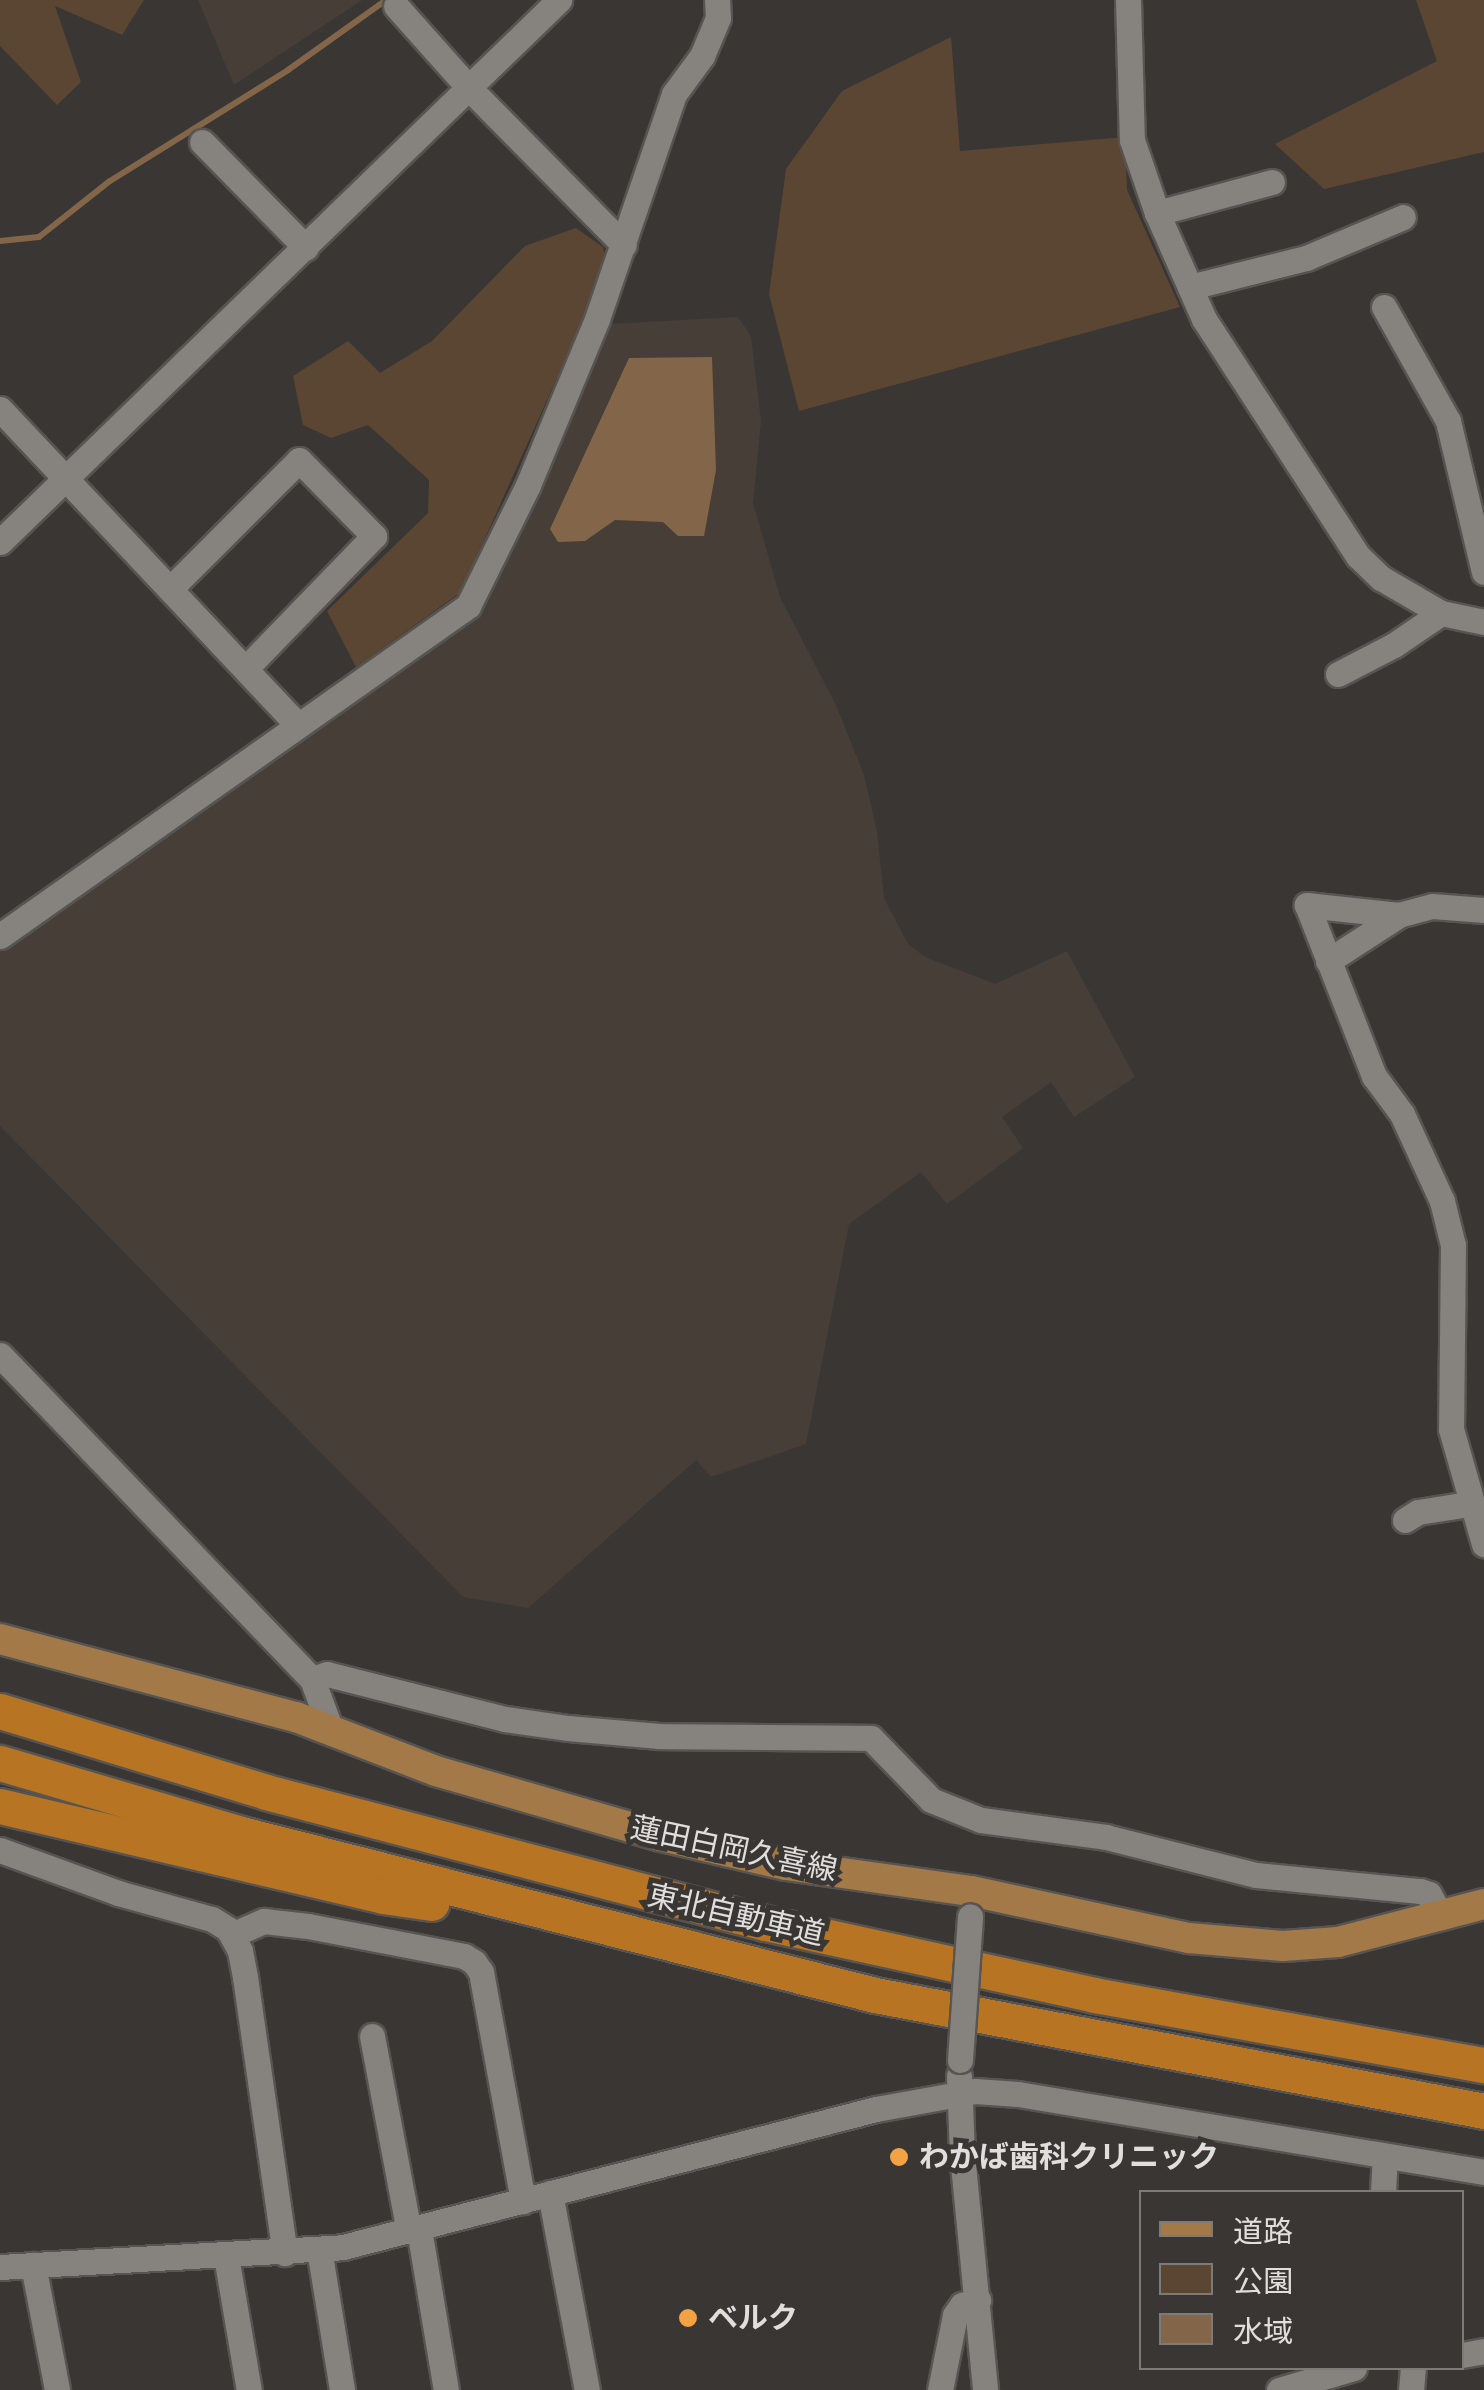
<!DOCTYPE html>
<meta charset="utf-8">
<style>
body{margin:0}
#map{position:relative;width:1484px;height:2390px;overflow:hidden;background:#3a3633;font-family:Arial,"Noto Sans JP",sans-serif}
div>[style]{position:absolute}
.built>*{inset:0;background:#473f37}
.green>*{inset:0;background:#5a4633}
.water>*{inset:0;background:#836649}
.stream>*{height:6px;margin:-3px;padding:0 3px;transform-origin:3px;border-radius:3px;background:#836649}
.roads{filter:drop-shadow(2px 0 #575451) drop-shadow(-2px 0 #575451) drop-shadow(0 2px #575451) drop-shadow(0 -2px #575451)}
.minor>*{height:25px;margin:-12.5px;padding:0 12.5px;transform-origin:12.5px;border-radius:12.5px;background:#86827e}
.major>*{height:30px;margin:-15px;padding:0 15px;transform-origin:15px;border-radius:15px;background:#a37a47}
.highway>*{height:35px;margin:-17.5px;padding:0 17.5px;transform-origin:17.5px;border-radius:17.5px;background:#b77422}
.bridges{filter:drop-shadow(2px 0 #575451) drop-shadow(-2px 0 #575451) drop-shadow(0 2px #575451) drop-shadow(0 -2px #575451)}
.minor-bridge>*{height:25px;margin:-12.5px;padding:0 12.5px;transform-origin:12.5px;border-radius:12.5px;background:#86827e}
.dots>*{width:28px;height:28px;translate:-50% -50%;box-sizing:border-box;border:5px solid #3a3633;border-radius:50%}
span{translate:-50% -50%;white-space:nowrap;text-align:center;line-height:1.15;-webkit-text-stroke:10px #3a3633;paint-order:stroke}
.street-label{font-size:30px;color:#e1dfdd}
.poi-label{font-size:30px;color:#e1dfdd;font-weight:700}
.left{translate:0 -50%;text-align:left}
.legend{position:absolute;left:1139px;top:2190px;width:325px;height:180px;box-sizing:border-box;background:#3a3633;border:2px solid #7d7a77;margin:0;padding:12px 18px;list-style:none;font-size:30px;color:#e1dfdd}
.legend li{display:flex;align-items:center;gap:20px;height:50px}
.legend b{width:50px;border:2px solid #7d7a77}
</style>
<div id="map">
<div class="built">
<div style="clip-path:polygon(198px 0,362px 0,234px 85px)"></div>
<div style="clip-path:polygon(738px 317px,751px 336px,761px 421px,753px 503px,780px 597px,836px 705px,864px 775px,877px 832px,884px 898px,908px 944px,925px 957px,995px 984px,1067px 951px,1135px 1077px,1074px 1117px,1051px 1082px,1002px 1117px,1023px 1148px,947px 1204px,921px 1172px,849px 1224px,806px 1444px,711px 1477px,696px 1460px,528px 1608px,463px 1597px,0 1126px,0 944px,482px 605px,608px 324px)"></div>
</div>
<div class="green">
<div style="clip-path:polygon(0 0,144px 0,122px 35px,55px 6px,81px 82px,57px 105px,0 46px)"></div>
<div style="clip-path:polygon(1416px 0,1484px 0,1484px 152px,1324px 189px,1275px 144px,1437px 61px)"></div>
<div style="clip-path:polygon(951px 37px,960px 151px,1125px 137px,1127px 190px,1180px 307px,799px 411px,769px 294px,786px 169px,842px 91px)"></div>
<div style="clip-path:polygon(576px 228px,603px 247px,607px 266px,461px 592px,356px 667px,327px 611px,428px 513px,429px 480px,368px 425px,331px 438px,303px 425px,293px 376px,348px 341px,380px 373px,432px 341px,525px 246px)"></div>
</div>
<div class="water">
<div style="clip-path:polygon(712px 357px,716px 470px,704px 536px,678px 536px,663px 522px,615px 520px,585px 541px,558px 542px,550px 529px,629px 358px)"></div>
</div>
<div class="stream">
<div style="left:0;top:241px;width:39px;rotate:-6deg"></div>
<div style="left:39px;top:237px;width:90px;rotate:-38.3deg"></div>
<div style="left:110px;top:181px;width:210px;rotate:-31.9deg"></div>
<div style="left:288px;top:70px;width:120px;rotate:-35.5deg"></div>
</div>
<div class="roads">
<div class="minor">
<div style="left:1128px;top:0;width:140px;rotate:88.4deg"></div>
<div style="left:1132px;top:140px;width:77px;rotate:71.1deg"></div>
<div style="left:1157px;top:213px;width:116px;rotate:66.1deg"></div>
<div style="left:1204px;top:319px;width:283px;rotate:57deg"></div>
<div style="left:1358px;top:556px;width:32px;rotate:44deg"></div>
<div style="left:1381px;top:578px;width:69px;rotate:30.3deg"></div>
<div style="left:1441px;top:613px;width:44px;rotate:11.8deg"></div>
<div style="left:396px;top:6px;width:111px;rotate:48.3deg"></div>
<div style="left:470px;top:89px;width:219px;rotate:45.4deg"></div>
<div style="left:202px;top:142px;width:148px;rotate:45.5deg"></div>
<div style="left:1157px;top:213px;width:119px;rotate:-15.1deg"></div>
<div style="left:1190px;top:287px;width:120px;rotate:-14deg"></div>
<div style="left:1306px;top:258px;width:105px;rotate:-22.9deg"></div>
<div style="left:1384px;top:307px;width:131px;rotate:60.7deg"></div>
<div style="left:1448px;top:421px;width:155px;rotate:76.6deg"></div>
<div style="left:0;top:409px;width:434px;rotate:46.7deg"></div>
<div style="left:0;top:542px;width:779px;rotate:-44.12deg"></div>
<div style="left:170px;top:589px;width:182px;rotate:-45deg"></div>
<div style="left:299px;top:460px;width:107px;rotate:45.4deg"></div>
<div style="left:374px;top:536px;width:185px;rotate:134.1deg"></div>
<div style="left:1338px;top:674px;width:63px;rotate:-27.4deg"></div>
<div style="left:1394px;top:645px;width:57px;rotate:-34.2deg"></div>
<div style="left:1484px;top:910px;width:52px;rotate:-175.6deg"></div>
<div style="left:1432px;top:906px;width:34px;rotate:165deg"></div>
<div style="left:1399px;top:915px;width:93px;rotate:-173.8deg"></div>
<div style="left:1307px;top:905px;width:184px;rotate:68.6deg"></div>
<div style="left:1374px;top:1076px;width:47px;rotate:53.6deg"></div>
<div style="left:1402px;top:1114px;width:96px;rotate:65.3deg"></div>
<div style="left:1442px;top:1201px;width:45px;rotate:76deg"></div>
<div style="left:1453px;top:1245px;width:184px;rotate:90.6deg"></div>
<div style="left:1451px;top:1429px;width:120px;rotate:74deg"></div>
<div style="left:0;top:936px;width:573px;rotate:-35.19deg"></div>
<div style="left:468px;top:606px;width:135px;rotate:-63.6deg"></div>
<div style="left:528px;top:485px;width:180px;rotate:-67.4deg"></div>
<div style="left:597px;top:319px;width:238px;rotate:-71.1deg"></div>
<div style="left:674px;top:94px;width:47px;rotate:-53.6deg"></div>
<div style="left:702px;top:56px;width:41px;rotate:-67.2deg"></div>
<div style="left:718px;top:18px;width:18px;rotate:-93deg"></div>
<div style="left:1328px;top:961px;width:85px;rotate:-32.9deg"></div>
<div style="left:0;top:1355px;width:450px;rotate:46.1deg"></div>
<div style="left:312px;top:1679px;width:54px;rotate:69.6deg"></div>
<div style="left:1405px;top:1520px;width:15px;rotate:-32deg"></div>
<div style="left:1418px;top:1512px;width:52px;rotate:-8.9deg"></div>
<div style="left:312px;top:1679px;width:16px;rotate:-18deg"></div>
<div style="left:327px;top:1674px;width:184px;rotate:14.2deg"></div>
<div style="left:505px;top:1719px;width:64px;rotate:8.1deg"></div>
<div style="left:568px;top:1728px;width:91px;rotate:5deg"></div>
<div style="left:659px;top:1736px;width:212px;rotate:0.5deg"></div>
<div style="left:871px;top:1738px;width:86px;rotate:45.9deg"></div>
<div style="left:931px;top:1800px;width:54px;rotate:21.8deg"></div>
<div style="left:981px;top:1820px;width:126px;rotate:7.7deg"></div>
<div style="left:1106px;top:1837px;width:155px;rotate:14.2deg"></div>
<div style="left:1256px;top:1875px;width:165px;rotate:5.6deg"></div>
<div style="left:1420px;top:1891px;width:9px;rotate:18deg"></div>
<div style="left:1429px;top:1894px;width:26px;rotate:62deg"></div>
<div style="left:0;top:1850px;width:126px;rotate:20deg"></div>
<div style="left:118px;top:1893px;width:98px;rotate:15.5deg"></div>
<div style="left:212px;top:1919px;width:19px;rotate:32deg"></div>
<div style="left:228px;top:1929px;width:25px;rotate:61deg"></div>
<div style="left:240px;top:1951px;width:26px;rotate:79deg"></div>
<div style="left:245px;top:1977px;width:279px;rotate:81.8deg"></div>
<div style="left:232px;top:1935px;width:35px;rotate:-24deg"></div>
<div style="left:264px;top:1921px;width:44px;rotate:6.5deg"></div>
<div style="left:308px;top:1926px;width:159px;rotate:10.9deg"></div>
<div style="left:464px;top:1956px;width:12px;rotate:31deg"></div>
<div style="left:474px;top:1962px;width:12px;rotate:55deg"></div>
<div style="left:481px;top:1972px;width:233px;rotate:79.6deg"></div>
<div style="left:372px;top:2036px;width:198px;rotate:79.3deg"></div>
<div style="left:959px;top:2076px;width:78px;rotate:87.8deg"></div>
<div style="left:962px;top:2154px;width:237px;rotate:84.4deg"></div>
<div style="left:1383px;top:2192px;width:34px;rotate:-87deg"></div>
<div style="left:550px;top:2193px;width:200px;rotate:79.4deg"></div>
<div style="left:419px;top:2229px;width:163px;rotate:80.5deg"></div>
<div style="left:319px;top:2249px;width:143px;rotate:80.7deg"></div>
<div style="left:226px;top:2256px;width:136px;rotate:80.3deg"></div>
<div style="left:33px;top:2265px;width:127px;rotate:79.1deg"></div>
<div style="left:0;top:2267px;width:344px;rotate:-3.3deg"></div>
<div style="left:343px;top:2247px;width:551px;rotate:-14.52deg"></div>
<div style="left:876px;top:2109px;width:101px;rotate:-10.3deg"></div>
<div style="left:975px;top:2091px;width:43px;rotate:4deg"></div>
<div style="left:1018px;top:2094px;width:472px;rotate:9.5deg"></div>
<div style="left:1462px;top:2355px;width:22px;rotate:-10deg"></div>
<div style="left:940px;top:2390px;width:76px;rotate:-78.7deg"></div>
<div style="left:955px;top:2315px;width:12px;rotate:-55deg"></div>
<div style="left:962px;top:2305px;width:17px;rotate:-17deg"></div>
<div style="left:1279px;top:2390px;width:78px;rotate:-16.3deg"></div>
<div style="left:1411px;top:2390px;width:22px;rotate:-85deg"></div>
</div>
<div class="major">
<div style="left:0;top:1639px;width:306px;rotate:14.8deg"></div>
<div style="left:296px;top:1717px;width:150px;rotate:21.1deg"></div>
<div style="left:436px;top:1771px;width:234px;rotate:16.1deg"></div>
<div style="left:661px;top:1836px;width:128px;rotate:13.1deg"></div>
<div style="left:786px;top:1865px;width:187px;rotate:8deg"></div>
<div style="left:971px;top:1891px;width:223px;rotate:12.2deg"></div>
<div style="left:1189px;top:1938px;width:94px;rotate:4.9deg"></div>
<div style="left:1283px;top:1946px;width:55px;rotate:-4.2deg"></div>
<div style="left:1338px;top:1942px;width:151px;rotate:-14.6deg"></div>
</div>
<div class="highway">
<div style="left:0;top:1711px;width:278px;rotate:16.9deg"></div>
<div style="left:266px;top:1792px;width:516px;rotate:14.71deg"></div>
<div style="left:765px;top:1923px;width:337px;rotate:12.3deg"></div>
<div style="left:1094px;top:1995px;width:396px;rotate:10.2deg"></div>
<div style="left:0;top:1763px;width:251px;rotate:16.4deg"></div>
<div style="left:241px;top:1834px;width:654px;rotate:14.25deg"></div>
<div style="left:875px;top:1995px;width:620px;rotate:10.78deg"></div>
<div style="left:0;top:1806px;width:393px;rotate:13.2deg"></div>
<div style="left:383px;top:1896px;width:49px;rotate:8.1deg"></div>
</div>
</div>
<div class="bridges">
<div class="minor-bridge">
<div style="left:960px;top:2060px;width:144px;rotate:-86deg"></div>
</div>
</div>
<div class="dots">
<div style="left:899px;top:2157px;background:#f4a344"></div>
<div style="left:688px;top:2318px;background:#f4a344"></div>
</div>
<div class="street-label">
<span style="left:734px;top:1849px;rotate:12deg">蓮田白岡久喜線</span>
<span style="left:736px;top:1915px;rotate:13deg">東北自動車道</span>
</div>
<div class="poi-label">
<span class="left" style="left:919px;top:2157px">わかば歯科クリニック</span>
<span class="left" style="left:708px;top:2318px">ベルク</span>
</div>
<ul class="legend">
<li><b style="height:12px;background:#a37a47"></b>道路</li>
<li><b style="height:28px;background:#5a4633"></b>公園</li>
<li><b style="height:28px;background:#836649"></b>水域</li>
</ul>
</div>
